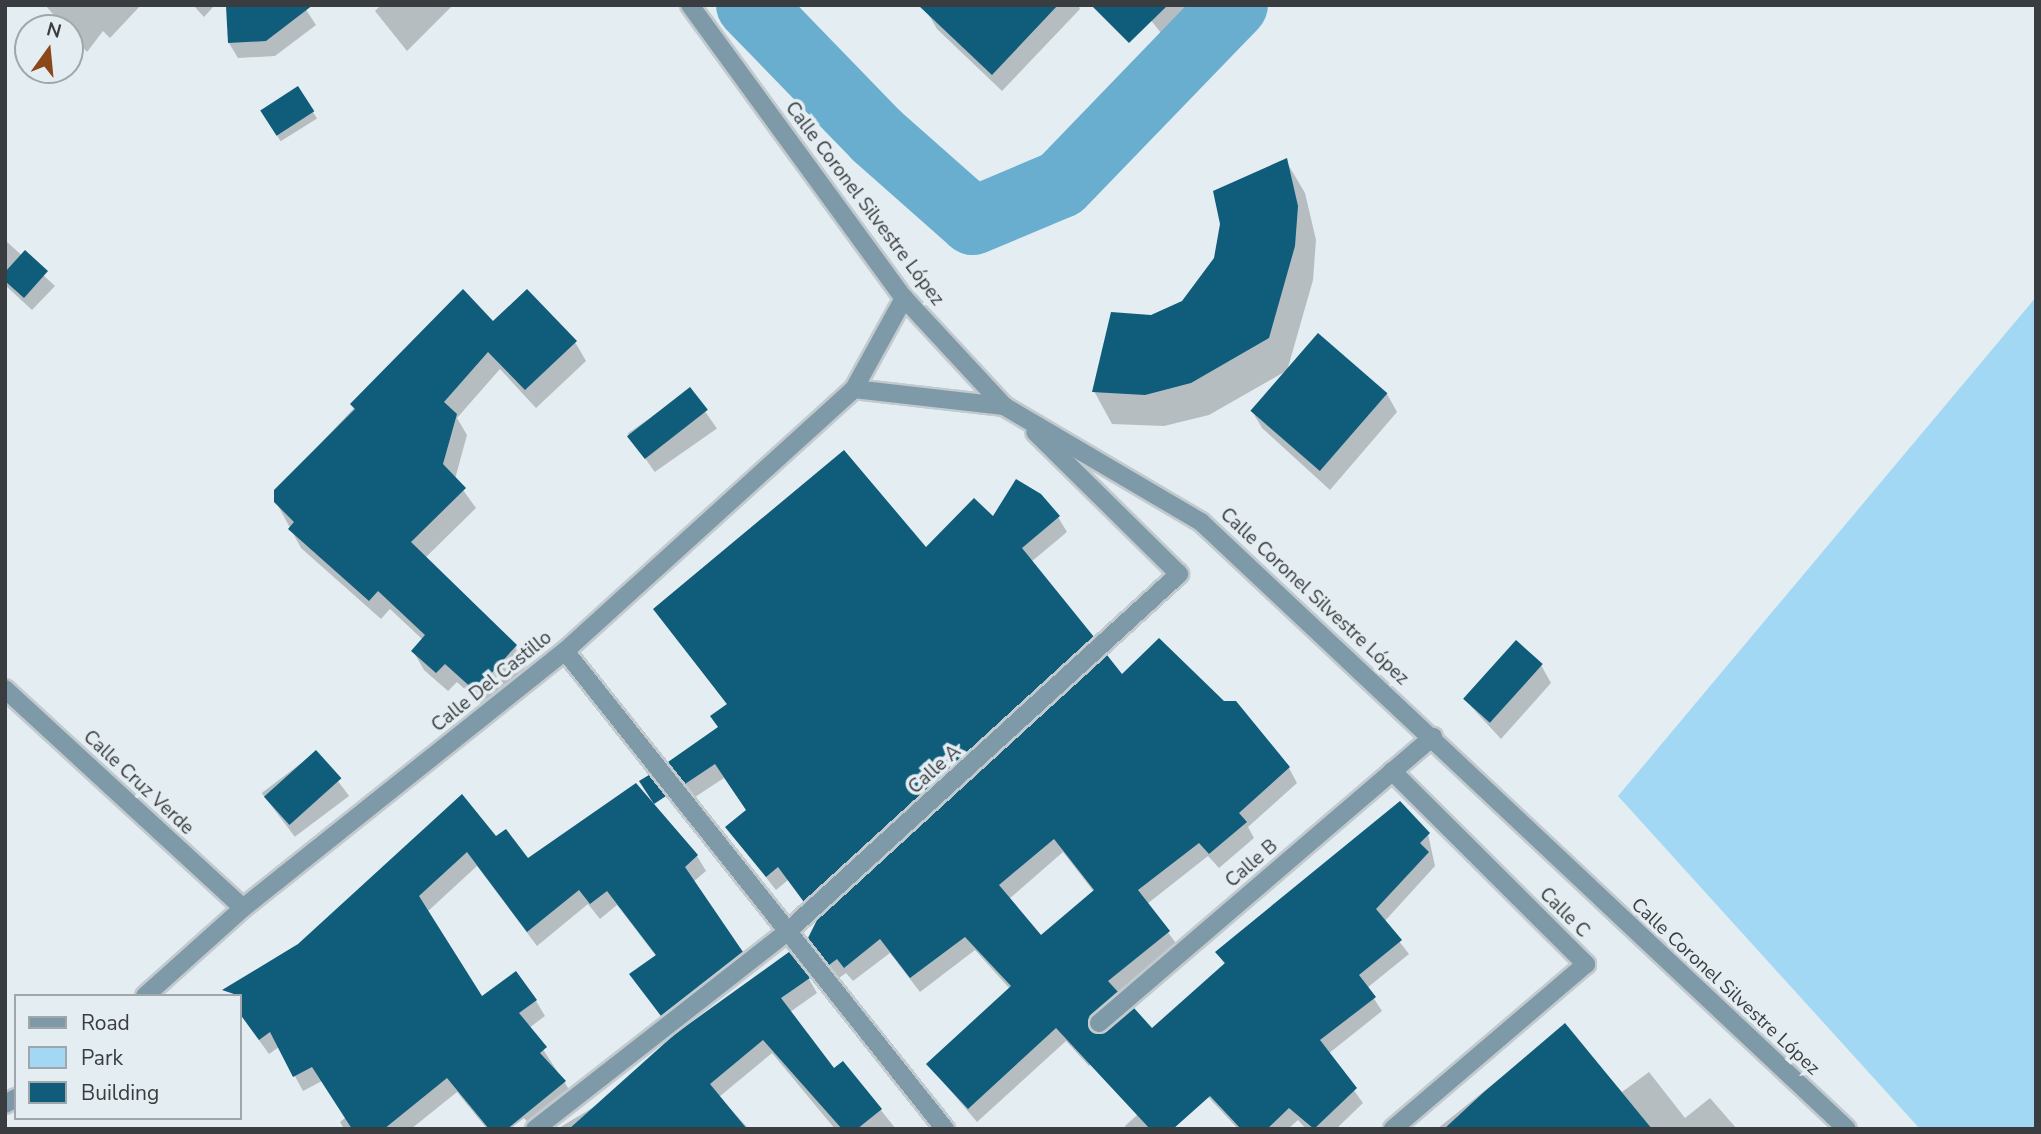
<!DOCTYPE html>
<meta charset="utf-8">
<style>
body{margin:0}
#map{position:relative;width:2041px;height:1134px;overflow:hidden;background:#e4edf2;font-family:"Nunito Sans",sans-serif}
div>[style]{position:absolute}
.green>*{inset:0;background:#a3d8f4}
.shadow>*{inset:0;background:#0003;transform-origin:0 0}
.river>*{height:68px;margin:-34px;padding:0 34px;transform-origin:34px;border-radius:34px;background:#69aecf}
.building>*{inset:0;background:#0f5d7b;transform-origin:0 0}
.roads{filter:drop-shadow(2px 0 #c2cace) drop-shadow(-2px 0 #c2cace) drop-shadow(0 2px #c2cace) drop-shadow(0 -2px #c2cace)}
.minor>*{height:18px;margin:-9px;padding:0 9px;transform-origin:9px;border-radius:9px;background:#7e9aa8}
span{translate:-50% -50%;white-space:nowrap;text-align:center;line-height:1.15;-webkit-text-stroke:7px #e4edf2;paint-order:stroke}
.street-label{font-size:19px;color:#3a3d3f}
.frame{position:absolute;inset:0;border:7px solid #3a3d3f;pointer-events:none}
.legend{position:absolute;left:14px;top:994px;width:228px;height:126px;box-sizing:border-box;background:#e4edf2;border:2px solid #a0a7aa;margin:0;padding:9px 12px;list-style:none;font-size:21px;color:#3a3d3f}
.legend li{display:flex;align-items:center;gap:14px;height:35px}
.legend b{width:35px;border:2px solid #a0a7aa}
.north{position:absolute;left:14px;top:14px;width:70px;height:70px;box-sizing:border-box;background:#e4edf2;border:2px solid #a0a7aa;border-radius:50%;rotate:15deg;font-size:19px;font-weight:700;line-height:28px;text-align:center;color:#3a3d3f}
.north::after{content:'';display:block;margin:auto;width:24px;height:32px;background:#8b471a;clip-path:polygon(50% 0,100% 100%,50% 72%,0 100%)}
</style>
<div id="map">
<div class="green">
<div style="clip-path:polygon(2036px 297px,2036px 1129px,1920px 1129px,1618px 796px)"></div>
</div>
<div class="shadow">
<div style="clip-path:polygon(45px 5px,141px 5px,110px 38px,103px 31px,87px 52px)"></div>
<div style="clip-path:polygon(193px 5px,215px 5px,204px 17px)"></div>
<div style="clip-path:polygon(228px 5px,303px 5px,316px 25px,275px 56px,238px 58px,229px 43px)"></div>
<div style="clip-path:polygon(381px 5px,453px 5px,407px 51px,375px 11px)"></div>
<div style="clip-path:polygon(934px 5px,1078px 5px,1080px 9px,1002px 91px,937px 29px,927px 12px)"></div>
<div style="clip-path:polygon(1139px 5px,1205px 5px,1168px 42px)"></div>
<div style="left:298px;top:88px;width:36px;height:43px;rotate:58deg"></div>
<div style="clip-path:polygon(1286px 161px,1305px 193px,1316px 240px,1313px 280px,1287px 371px,1318px 335px,1387px 394px,1397px 412px,1330px 490px,1262px 428px,1252px 411px,1286px 371px,1209px 415px,1164px 426px,1112px 424px,1094px 391px,1151px 317px,1183px 302px)"></div>
<div style="clip-path:polygon(5px 240px,55px 286px,32px 310px,5px 285px)"></div>
<div style="clip-path:polygon(463px 292px,493px 324px,575px 342px,586px 361px,536px 408px,500px 369px,457px 418px,467px 435px,455px 479px,476px 508px,425px 558px,516px 646px,527px 665px,486px 709px,457px 682px,448px 691px,424px 670px,413px 651px,423px 640px,390px 609px,381px 619px,301px 548px,276px 502px,276px 491px)"></div>
<div style="left:690px;top:390px;width:47px;height:76px;rotate:55deg"></div>
<div style="clip-path:polygon(1058px 517px,1067px 532px,1031px 562px,1101px 652px,813px 915px,788px 880px,776px 890px,727px 828px,747px 811px,724px 778px,695px 797px,670px 762px,719px 728px,728px 706px,656px 610px,925px 550px,993px 518px)"></div>
<div style="clip-path:polygon(1541px 665px,1551px 683px,1501px 739px,1465px 700px)"></div>
<div style="clip-path:polygon(evenodd,1122px 677px,1289px 768px,1297px 783px,1248px 827px,1254px 838px,1219px 868px,1208px 856px,1147px 904px,1178px 946px,1118px 995px,1125px 1007px,1097px 1034px,1107px 1050px,1089px 1066px,1066px 1041px,977px 1122px,928px 1064px,1010px 989px,975px 950px,920px 992px,890px 953px,853px 981px,846px 973px,839px 978px,810px 938px,1122px 677px,1063px 852px,1094px 892px,1041px 938px,1009px 899px,1063px 852px)"></div>
<div style="left:316px;top:752px;width:55px;height:68px;rotate:53deg"></div>
<div style="clip-path:polygon(462px 797px,496px 838px,528px 860px,697px 856px,706px 871px,693px 882px,750px 968px,671px 1030px,632px 975px,656px 956px,617px 905px,600px 919px,588px 904px,537px 946px,477px 866px,427px 912px,481px 999px,536px 1001px,545px 1016px,529px 1028px,578px 1103px,533px 1129px,524px 1118px,510px 1129px,487px 1129px,457px 1092px,411px 1129px,344px 1129px,340px 1122px,346px 1117px,322px 1081px,303px 1091px,279px 1047px,269px 1054px,240px 1014px,240px 996px,225px 990px,299px 945px)"></div>
<div style="clip-path:polygon(1428px 834px,1435px 866px,1384px 922px,1409px 954px,1367px 988px,1382px 1011px,1328px 1054px,1363px 1103px,1336px 1129px,1306px 1129px,1298px 1120px,1288px 1129px,1238px 1129px,1159px 1044px,1225px 965px,1217px 952px)"></div>
<div style="clip-path:polygon(809px 979px,817px 993px,790px 1012px,833px 1071px,843px 1063px,896px 1129px,835px 1129px,772px 1053px,719px 1097px,749px 1129px,557px 1129px)"></div>
<div style="clip-path:polygon(1565px 1026px,1622px 1092px,1649px 1072px,1685px 1118px,1710px 1098px,1737px 1129px,1437px 1129px)"></div>
<div style="clip-path:polygon(1147px 1106px,1166px 1129px,1126px 1129px,1125px 1126px)"></div>
</div>
<div class="river">
<div style="left:750px;top:5px;width:182px;rotate:45.9deg"></div>
<div style="left:877px;top:136px;width:128px;rotate:41.5deg"></div>
<div style="left:973px;top:221px;width:95px;rotate:-22.8deg"></div>
<div style="left:1061px;top:184px;width:249px;rotate:-46deg"></div>
</div>
<div class="building">
<div style="clip-path:polygon(249px 5px,313px 5px,266px 41px,228px 43px,226px 6px)"></div>
<div style="clip-path:polygon(918px 5px,1058px 5px,992px 75px)"></div>
<div style="clip-path:polygon(1091px 5px,1168px 5px,1129px 43px)"></div>
<div style="left:298px;top:86px;width:30px;height:45px;rotate:57deg"></div>
<div style="clip-path:polygon(1287px 158px,1298px 206px,1295px 246px,1269px 338px,1191px 383px,1145px 395px,1092px 392px,1111px 312px,1151px 315px,1182px 301px,1214px 258px,1220px 224px,1213px 191px)"></div>
<div style="clip-path:polygon(25px 250px,48px 271px,24px 298px,5px 281px,5px 272px)"></div>
<div style="clip-path:polygon(463px 289px,493px 321px,527px 289px,577px 341px,525px 390px,488px 352px,444px 402px,457px 414px,443px 464px,466px 488px,411px 542px,517px 645px,475px 691px,445px 664px,436px 673px,411px 651px,425px 635px,378px 591px,369px 601px,288px 529px,294px 522px,274px 502px,274px 490px,355px 409px,350px 404px)"></div>
<div style="left:1318px;top:333px;width:92px;height:103px;rotate:41deg"></div>
<div style="left:690px;top:387px;width:29px;height:80px;rotate:52deg"></div>
<div style="clip-path:polygon(844px 450px,926px 547px,974px 498px,993px 516px,1016px 479px,1041px 494px,1060px 516px,1022px 548px,1094px 637px,804px 902px,778px 867px,766px 877px,725px 827px,746px 810px,715px 764px,685px 784px,668px 762px,718px 727px,710px 716px,727px 704px,653px 609px)"></div>
<div style="clip-path:polygon(evenodd,1159px 638px,1224px 701px,1236px 701px,1290px 767px,1239px 813px,1247px 822px,1209px 854px,1199px 843px,1138px 890px,1170px 931px,1108px 981px,1118px 992px,1091px 1015px,1091px 1031px,1106px 1032px,1134px 1008px,1152px 1028px,1225px 963px,1215px 952px,1400px 801px,1430px 833px,1420px 843px,1429px 852px,1376px 909px,1402px 940px,1359px 975px,1376px 997px,1320px 1040px,1357px 1088px,1314px 1129px,1289px 1108px,1267px 1129px,1241px 1129px,1210px 1096px,1173px 1129px,1150px 1129px,1056px 1028px,968px 1109px,926px 1064px,1011px 986px,965px 937px,910px 978px,880px 939px,844px 968px,837px 959px,829px 965px,808px 938px,817px 920px,1107px 655px,1122px 674px,1159px 638px,1054px 839px,1094px 890px,1041px 935px,999px 885px,1054px 839px)"></div>
<div style="left:1516px;top:640px;width:36px;height:79px;rotate:42deg"></div>
<div style="left:316px;top:750px;width:38px;height:70px;rotate:48deg"></div>
<div style="clip-path:polygon(649px 775px,666px 796px,654px 804px,639px 781px)"></div>
<div style="clip-path:polygon(636px 783px,698px 855px,685px 867px,743px 952px,661px 1016px,629px 974px,656px 955px,607px 891px,590px 904px,579px 890px,527px 932px,467px 852px,419px 896px,482px 996px,516px 971px,537px 1000px,519px 1013px,547px 1047px,540px 1053px,566px 1081px,507px 1129px,489px 1129px,447px 1078px,384px 1129px,352px 1129px,312px 1067px,293px 1077px,270px 1032px,259px 1040px,240px 1014px,240px 996px,222px 990px,298px 944px,462px 794px,496px 836px,506px 829px,528px 858px)"></div>
<div style="clip-path:polygon(789px 952px,810px 978px,781px 998px,834px 1068px,843px 1061px,882px 1109px,857px 1129px,842px 1129px,763px 1040px,710px 1084px,747px 1129px,569px 1129px,675px 1034px)"></div>
<div style="clip-path:polygon(1565px 1023px,1652px 1129px,1444px 1129px,1484px 1092px)"></div>
</div>
<div class="roads">
<div class="minor">
<div style="left:690px;top:5px;width:363px;rotate:53.9deg"></div>
<div style="left:904px;top:298px;width:147px;rotate:47.2deg"></div>
<div style="left:1004px;top:406px;width:229px;rotate:30.5deg"></div>
<div style="left:1201px;top:522px;width:886px;rotate:43.22deg"></div>
<div style="left:854px;top:389px;width:151px;rotate:6.5deg"></div>
<div style="left:565px;top:651px;width:611px;rotate:51.52deg"></div>
<div style="left:5px;top:689px;width:323px;rotate:42.6deg"></div>
<div style="left:1392px;top:771px;width:274px;rotate:44.9deg"></div>
<div style="left:1586px;top:964px;width:254px;rotate:139.5deg"></div>
<div style="left:145px;top:996px;width:132px;rotate:-41.9deg"></div>
<div style="left:243px;top:908px;width:412px;rotate:-38.6deg"></div>
<div style="left:565px;top:651px;width:390px;rotate:-42.2deg"></div>
<div style="left:854px;top:389px;width:104px;rotate:-61.2deg"></div>
<div style="left:1099px;top:1023px;width:440px;rotate:-40.6deg"></div>
<div style="left:5px;top:1104px;width:13px;rotate:-29deg"></div>
<div style="left:535px;top:1129px;width:320px;rotate:-38deg"></div>
<div style="left:787px;top:932px;width:531px;rotate:-42.4deg"></div>
<div style="left:1179px;top:574px;width:202px;rotate:-135.4deg"></div>
</div>
</div>
<div class="street-label">
<span style="left:864px;top:204px;rotate:53deg">Calle Coronel Silvestre López</span>
<span style="left:1314px;top:597px;rotate:43deg">Calle Coronel Silvestre López</span>
<span style="left:492px;top:682px;rotate:-39deg">Calle Del Castillo</span>
<span style="left:935px;top:770px;rotate:-42deg">Calle A</span>
<span style="left:138px;top:783px;rotate:43deg">Calle Cruz Verde</span>
<span style="left:1252px;top:864px;rotate:-41deg">Calle B</span>
<span style="left:1564px;top:913px;rotate:45deg">Calle C</span>
<span style="left:1725px;top:987px;rotate:43deg">Calle Coronel Silvestre López</span>
</div>
<div class="frame"></div>
<ul class="legend">
<li><b style="height:9px;background:#7e9aa8"></b>Road</li>
<li><b style="height:19px;background:#a3d8f4"></b>Park</li>
<li><b style="height:19px;background:#0f5d7b"></b>Building</li>
</ul>
<div class="north">N</div>
</div>
